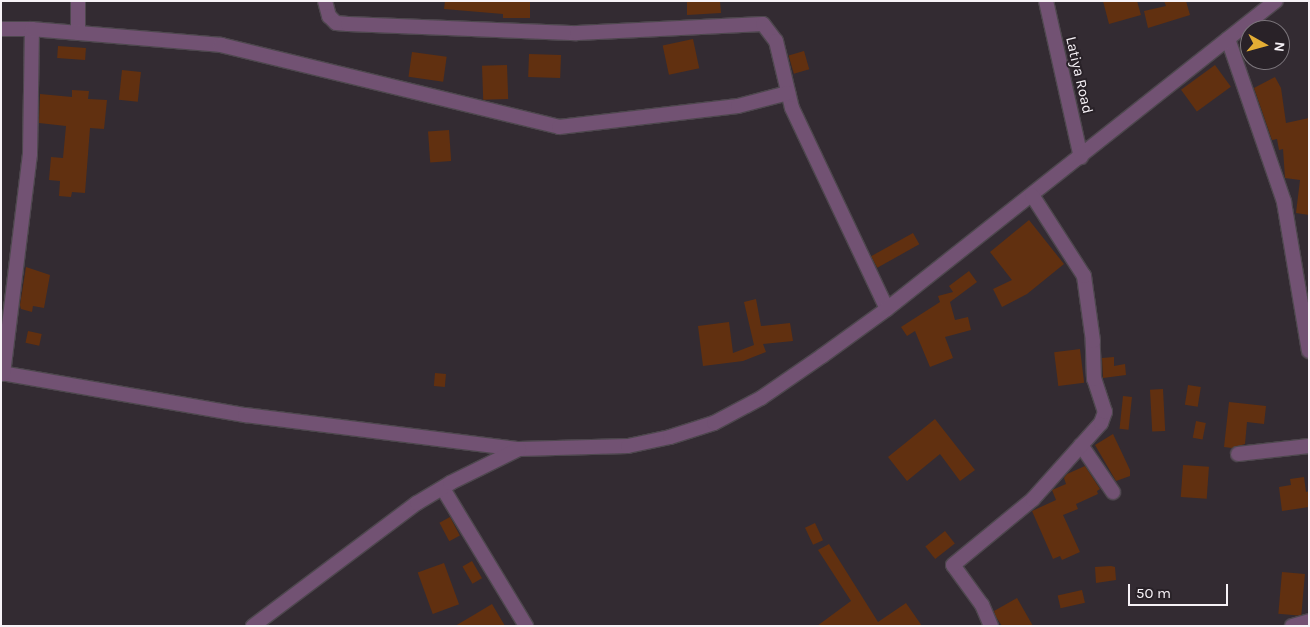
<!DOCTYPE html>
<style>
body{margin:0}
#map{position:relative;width:1310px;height:627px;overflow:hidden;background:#332b32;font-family:Karla,sans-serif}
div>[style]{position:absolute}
.building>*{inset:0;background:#613010;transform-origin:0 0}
.roads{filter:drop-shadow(1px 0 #4e474e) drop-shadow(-1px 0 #4e474e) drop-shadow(0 1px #4e474e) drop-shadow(0 -1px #4e474e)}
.minor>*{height:14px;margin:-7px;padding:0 7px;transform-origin:7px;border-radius:7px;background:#725273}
span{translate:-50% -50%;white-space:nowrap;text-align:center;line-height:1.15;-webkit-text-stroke:4px #292228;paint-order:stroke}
.street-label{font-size:15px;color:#f7f2f7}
.frame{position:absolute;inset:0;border:2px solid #f7f2f7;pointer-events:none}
.north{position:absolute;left:1240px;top:20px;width:50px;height:50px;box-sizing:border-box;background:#292228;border:1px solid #7b757b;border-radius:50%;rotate:97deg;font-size:14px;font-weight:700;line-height:20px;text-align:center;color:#f7f2f7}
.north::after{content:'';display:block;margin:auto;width:18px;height:22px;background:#e4ae35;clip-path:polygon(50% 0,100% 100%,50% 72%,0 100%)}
.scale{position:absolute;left:1128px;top:584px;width:100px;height:22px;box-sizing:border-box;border:2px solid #f7f2f7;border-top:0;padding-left:6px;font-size:15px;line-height:18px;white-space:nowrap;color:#f7f2f7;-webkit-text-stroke:4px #292228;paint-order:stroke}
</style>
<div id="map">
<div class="building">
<div style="clip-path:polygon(445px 1px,530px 1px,530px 18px,503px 18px,503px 14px,444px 9px)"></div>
<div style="clip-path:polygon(687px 1px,720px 1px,721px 13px,687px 15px)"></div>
<div style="clip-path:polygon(1103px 1px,1137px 1px,1141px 15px,1109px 24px)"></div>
<div style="clip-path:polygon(1164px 1px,1186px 1px,1190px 15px,1148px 28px,1144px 11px,1166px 6px)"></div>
<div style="left:693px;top:39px;width:30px;height:31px;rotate:78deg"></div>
<div style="left:58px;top:46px;width:28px;height:12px;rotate:4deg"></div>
<div style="left:804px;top:51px;width:19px;height:16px;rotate:74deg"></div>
<div style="left:412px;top:52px;width:35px;height:25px;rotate:8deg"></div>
<div style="left:529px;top:54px;width:32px;height:23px;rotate:2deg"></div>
<div style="left:507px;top:65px;width:34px;height:25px;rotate:88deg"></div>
<div style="left:1215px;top:65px;width:27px;height:42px;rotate:54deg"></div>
<div style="left:122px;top:70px;width:19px;height:30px;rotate:6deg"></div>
<div style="clip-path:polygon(1275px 77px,1281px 88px,1286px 123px,1309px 118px,1309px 215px,1296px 213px,1300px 180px,1285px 178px,1283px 149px,1279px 150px,1277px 139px,1272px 140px,1254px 88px)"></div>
<div style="clip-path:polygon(72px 90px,89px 91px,88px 99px,107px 100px,104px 129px,90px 128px,85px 193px,72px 192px,71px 197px,59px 196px,60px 181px,49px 180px,51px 157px,63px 158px,66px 126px,39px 123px,40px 94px,72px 97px)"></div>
<div style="left:449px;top:130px;width:31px;height:21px;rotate:86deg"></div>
<div style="clip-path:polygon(1029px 220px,1064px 264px,1027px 294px,1002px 307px,993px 289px,1012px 280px,990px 252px)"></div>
<div style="left:913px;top:233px;width:13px;height:48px;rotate:61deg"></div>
<div style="clip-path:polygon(26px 267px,50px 275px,44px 308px,33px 306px,32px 312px,21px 309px,20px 305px)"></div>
<div style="clip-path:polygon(969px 271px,977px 282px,950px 302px,955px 320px,968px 317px,971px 330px,945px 337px,953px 358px,930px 367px,915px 331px,907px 336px,901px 327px,940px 302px,938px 296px,953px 292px,949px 286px)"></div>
<div style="clip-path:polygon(756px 299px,761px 326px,790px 323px,793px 341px,763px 344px,766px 352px,743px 361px,703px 366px,698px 326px,729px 322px,733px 353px,754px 345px,744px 302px)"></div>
<div style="left:28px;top:331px;width:14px;height:12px;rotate:12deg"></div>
<div style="left:1080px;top:349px;width:34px;height:26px;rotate:83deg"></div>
<div style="clip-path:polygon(1114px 357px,1114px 366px,1125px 364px,1126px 375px,1103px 378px,1102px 358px)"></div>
<div style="left:435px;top:373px;width:11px;height:13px;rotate:5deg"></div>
<div style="left:1188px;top:385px;width:13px;height:20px;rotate:9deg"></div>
<div style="left:1163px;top:389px;width:42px;height:13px;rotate:87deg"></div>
<div style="left:1123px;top:396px;width:9px;height:33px;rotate:6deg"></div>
<div style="clip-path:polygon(1229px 402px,1266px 406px,1264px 424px,1247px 422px,1245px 444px,1232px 448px,1224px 447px)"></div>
<div style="clip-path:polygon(935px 419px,975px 470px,960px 481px,940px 454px,907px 481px,888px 457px)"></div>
<div style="left:1196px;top:421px;width:10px;height:17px;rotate:11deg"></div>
<div style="clip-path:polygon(1113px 434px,1130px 470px,1130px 476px,1116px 481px,1095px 445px)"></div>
<div style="left:1183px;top:465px;width:26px;height:32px;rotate:4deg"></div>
<div style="clip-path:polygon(1085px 466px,1100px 489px,1097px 491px,1098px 494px,1076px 504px,1078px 509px,1063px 515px,1080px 552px,1062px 560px,1060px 556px,1053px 559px,1032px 511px,1056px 500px,1052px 490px,1066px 484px,1064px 478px,1067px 474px)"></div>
<div style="clip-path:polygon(1304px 477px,1306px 492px,1309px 491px,1309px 507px,1282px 511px,1279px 487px,1291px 485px,1290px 479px)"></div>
<div style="left:450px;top:517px;width:21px;height:12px;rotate:62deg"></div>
<div style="left:815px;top:523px;width:19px;height:11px;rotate:65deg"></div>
<div style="left:945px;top:531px;width:16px;height:25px;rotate:52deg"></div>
<div style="clip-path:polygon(829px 544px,878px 622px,906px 603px,922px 626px,817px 626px,851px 601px,818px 550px)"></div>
<div style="left:472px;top:561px;width:20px;height:11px;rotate:60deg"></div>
<div style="left:444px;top:563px;width:44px;height:28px;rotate:70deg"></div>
<div style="clip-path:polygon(1111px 566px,1115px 567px,1116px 580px,1096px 583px,1095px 567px)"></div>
<div style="left:1282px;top:572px;width:23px;height:42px;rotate:5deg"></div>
<div style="left:1082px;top:590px;width:13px;height:25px;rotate:77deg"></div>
<div style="clip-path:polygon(1017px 598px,1033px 626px,1002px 626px,996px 617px,994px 611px)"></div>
<div style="clip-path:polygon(492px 604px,505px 626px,455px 626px,472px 616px)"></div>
</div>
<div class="roads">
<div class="minor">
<div style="left:78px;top:1px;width:32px;rotate:90deg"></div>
<div style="left:325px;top:1px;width:16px;rotate:75deg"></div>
<div style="left:329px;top:16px;width:10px;rotate:45deg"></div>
<div style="left:336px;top:23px;width:12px;rotate:5deg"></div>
<div style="left:348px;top:24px;width:229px;rotate:2.3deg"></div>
<div style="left:577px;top:33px;width:186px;rotate:-2.8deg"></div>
<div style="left:763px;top:24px;width:21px;rotate:53deg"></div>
<div style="left:776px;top:41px;width:69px;rotate:76.6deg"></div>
<div style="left:792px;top:108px;width:222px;rotate:64.7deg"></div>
<div style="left:1046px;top:1px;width:160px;rotate:77.4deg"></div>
<div style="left:1px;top:29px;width:31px"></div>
<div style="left:1228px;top:39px;width:172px;rotate:71deg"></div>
<div style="left:1284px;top:202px;width:151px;rotate:80.5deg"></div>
<div style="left:1px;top:373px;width:248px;rotate:9.8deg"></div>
<div style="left:245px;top:415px;width:276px;rotate:7.1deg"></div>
<div style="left:519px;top:449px;width:109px;rotate:-1.6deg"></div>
<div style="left:628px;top:446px;width:43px;rotate:-12.1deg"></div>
<div style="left:670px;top:437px;width:46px;rotate:-17.7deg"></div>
<div style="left:714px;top:423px;width:53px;rotate:-28deg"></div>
<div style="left:761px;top:398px;width:74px;rotate:-34.5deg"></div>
<div style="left:822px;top:356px;width:80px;rotate:-35.9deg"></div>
<div style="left:887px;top:309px;width:496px;rotate:-38.4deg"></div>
<div style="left:3px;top:374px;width:222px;rotate:-83deg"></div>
<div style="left:30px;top:154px;width:125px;rotate:-89.1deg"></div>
<div style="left:32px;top:29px;width:190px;rotate:4.8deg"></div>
<div style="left:221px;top:45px;width:348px;rotate:13.6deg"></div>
<div style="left:559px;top:127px;width:180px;rotate:-6.7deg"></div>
<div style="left:738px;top:106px;width:52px;rotate:-14.6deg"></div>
<div style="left:1081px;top:445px;width:57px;rotate:55.8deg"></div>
<div style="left:1238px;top:454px;width:71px;rotate:-6.4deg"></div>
<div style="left:445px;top:492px;width:157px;rotate:58.8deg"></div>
<div style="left:253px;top:626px;width:205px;rotate:-36.9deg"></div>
<div style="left:417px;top:503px;width:39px;rotate:-31deg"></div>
<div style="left:450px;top:483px;width:77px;rotate:-26.2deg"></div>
<div style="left:991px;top:626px;width:23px;rotate:-113deg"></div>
<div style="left:982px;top:605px;width:49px;rotate:-125.9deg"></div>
<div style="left:953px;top:565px;width:104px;rotate:-39.5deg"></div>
<div style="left:1033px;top:499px;width:102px;rotate:-48.2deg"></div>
<div style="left:1101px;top:423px;width:12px;rotate:-70deg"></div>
<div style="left:1105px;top:412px;width:35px;rotate:-108deg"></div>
<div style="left:1094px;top:379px;width:38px;rotate:-92deg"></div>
<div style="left:1093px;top:341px;width:66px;rotate:-97.9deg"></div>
<div style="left:1084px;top:276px;width:96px;rotate:-122.7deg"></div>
<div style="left:1292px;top:626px;width:18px;rotate:-16deg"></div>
</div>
</div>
<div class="street-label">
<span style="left:1079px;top:75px;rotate:77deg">Latiya Road</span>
</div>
<div class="frame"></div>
<div class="north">N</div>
<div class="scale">50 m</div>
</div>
